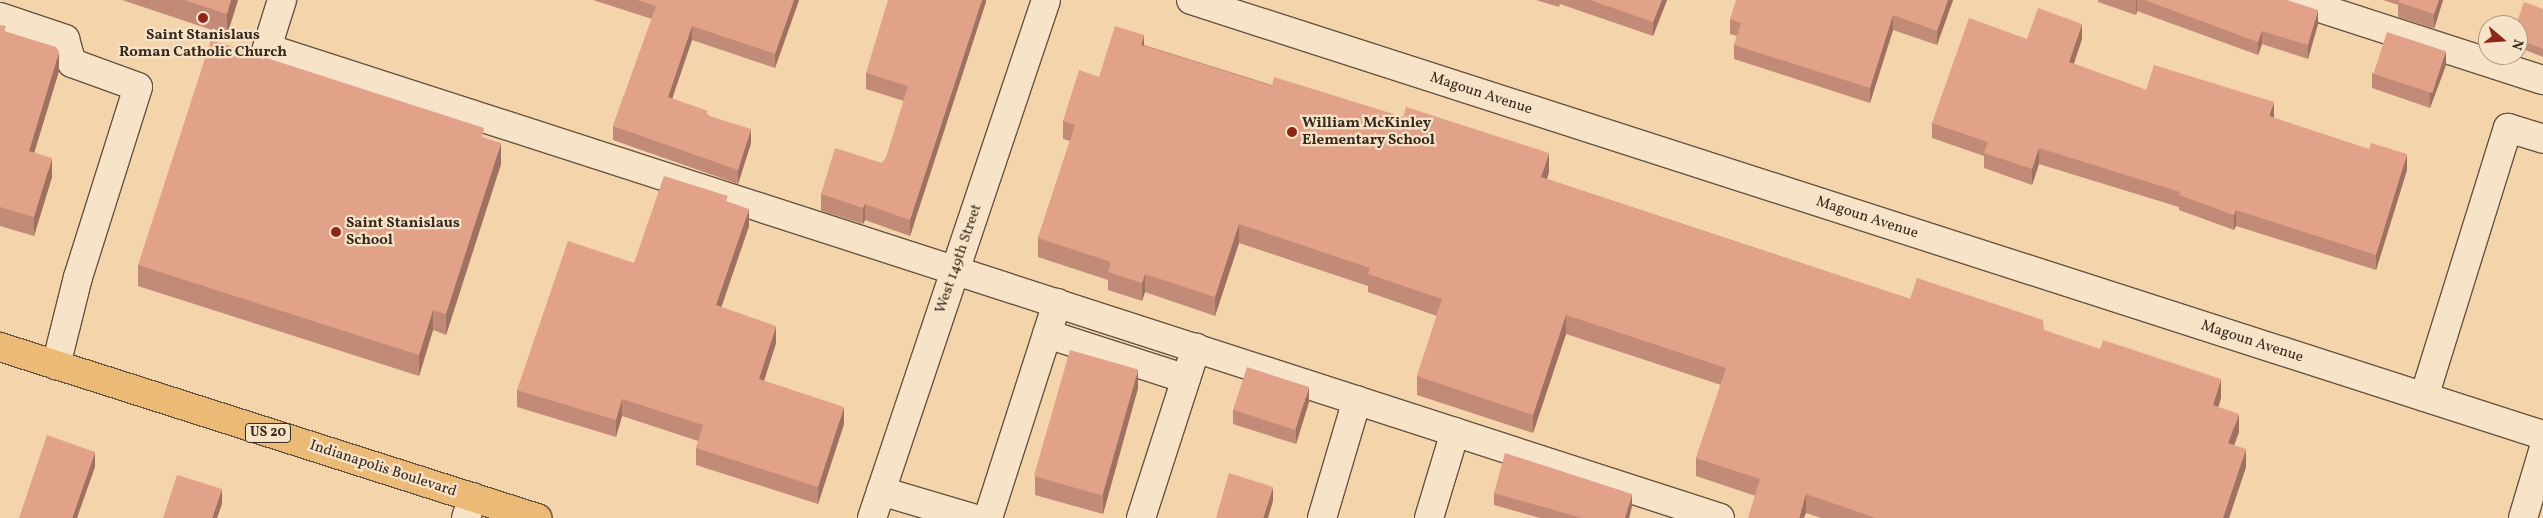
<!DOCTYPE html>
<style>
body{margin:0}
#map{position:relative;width:2543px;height:518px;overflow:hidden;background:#f3d4ab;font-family:Vollkorn,serif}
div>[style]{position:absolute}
.roads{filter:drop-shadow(1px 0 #655441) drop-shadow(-1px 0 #655441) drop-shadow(0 1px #655441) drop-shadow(0 -1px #655441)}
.minor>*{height:28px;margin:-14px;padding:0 14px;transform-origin:14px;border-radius:14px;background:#f7e3c8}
.major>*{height:28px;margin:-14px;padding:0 14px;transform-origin:14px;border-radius:14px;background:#eaba76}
.wall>*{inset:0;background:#c28b77}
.shaded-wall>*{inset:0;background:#9e7161}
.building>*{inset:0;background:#e2a28a;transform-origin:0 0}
.dots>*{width:14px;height:14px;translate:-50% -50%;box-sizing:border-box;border:2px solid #f7e3c8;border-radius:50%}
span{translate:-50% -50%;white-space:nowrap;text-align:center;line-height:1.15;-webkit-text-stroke:4.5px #f7e3c8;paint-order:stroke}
.shield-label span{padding:1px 4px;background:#f7e3c8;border:1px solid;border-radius:4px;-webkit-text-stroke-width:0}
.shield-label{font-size:14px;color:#36291e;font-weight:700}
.poi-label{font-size:15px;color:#36291e;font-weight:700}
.left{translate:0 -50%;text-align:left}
.street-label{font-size:15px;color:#36291e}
.north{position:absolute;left:2478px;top:15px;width:50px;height:50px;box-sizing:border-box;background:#f7e3c8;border:1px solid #aa9984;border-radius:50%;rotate:108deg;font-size:14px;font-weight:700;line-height:20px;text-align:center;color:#36291e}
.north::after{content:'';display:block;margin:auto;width:18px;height:22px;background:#8f2418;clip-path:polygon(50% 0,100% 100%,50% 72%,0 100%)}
</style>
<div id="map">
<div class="roads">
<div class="minor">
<div style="left:282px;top:0;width:50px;rotate:107.4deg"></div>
<div style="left:267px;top:48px;width:1527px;rotate:17.92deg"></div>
<div style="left:1191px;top:0;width:1420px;rotate:17.84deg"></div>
<div style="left:2295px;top:0;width:261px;rotate:17.9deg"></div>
<div style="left:0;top:17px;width:69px;rotate:18.7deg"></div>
<div style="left:65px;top:39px;width:25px;rotate:74deg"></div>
<div style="left:72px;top:63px;width:70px;rotate:20deg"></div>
<div style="left:138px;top:87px;width:199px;rotate:107.5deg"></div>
<div style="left:78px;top:277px;width:91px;rotate:104deg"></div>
<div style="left:1047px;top:334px;width:146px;rotate:17.9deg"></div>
<div style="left:2424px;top:397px;width:282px;rotate:-72.7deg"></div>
<div style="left:2508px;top:128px;width:37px;rotate:17deg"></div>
<div style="left:881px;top:491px;width:95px;rotate:16.5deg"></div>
<div style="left:466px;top:518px;width:22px;rotate:-72deg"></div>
<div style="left:872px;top:518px;width:546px;rotate:-71.43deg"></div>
<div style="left:988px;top:518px;width:226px;rotate:-72.2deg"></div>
<div style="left:1141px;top:518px;width:179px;rotate:-72.1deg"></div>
<div style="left:1322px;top:518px;width:123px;rotate:-73.5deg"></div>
<div style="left:1429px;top:518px;width:90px;rotate:-73.2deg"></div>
<div style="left:2523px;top:518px;width:70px;rotate:-73.4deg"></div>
</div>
<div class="major">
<div style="left:0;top:347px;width:564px;rotate:17.66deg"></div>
</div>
</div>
<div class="wall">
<div style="clip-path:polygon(122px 0,238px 0,227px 35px)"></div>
<div style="clip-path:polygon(593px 0,799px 0,775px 68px,692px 40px,672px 98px,708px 115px,751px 143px,738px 184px,613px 140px,613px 126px,652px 19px)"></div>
<div style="clip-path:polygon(986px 0,910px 236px,865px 220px,863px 224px,821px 211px,821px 194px,882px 163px,886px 158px,904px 101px,866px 89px,866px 73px)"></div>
<div style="clip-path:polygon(1536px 0,1667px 0,1653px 36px,1560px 4px,1559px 7px)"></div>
<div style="clip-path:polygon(1953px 0,1937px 45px,1893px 30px,1870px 103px,1734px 59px,1734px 45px,1737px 36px,1730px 34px,1730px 19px)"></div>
<div style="clip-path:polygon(2098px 0,2287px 0,2318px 24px,2308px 59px,2262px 44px,2258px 55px,2137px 11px,2136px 15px,2098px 2px)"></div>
<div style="clip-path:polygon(2383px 0,2443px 0,2434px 29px,2398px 17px,2398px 5px)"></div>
<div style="clip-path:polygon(2543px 9px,2543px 57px,2518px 47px,2518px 25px)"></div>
<div style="clip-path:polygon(0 25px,6px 32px,59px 71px,34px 153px,52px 177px,34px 236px,0 226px)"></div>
<div style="clip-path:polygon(2027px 39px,2082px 39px,2074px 64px,2146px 90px,2274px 118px,2407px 170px,2376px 270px,2236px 226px,2234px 230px,2179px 210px,2179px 207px,2039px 164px,2032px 185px,1984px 168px,1984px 156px,1932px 138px,1932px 123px)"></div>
<div style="clip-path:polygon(1144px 45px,1549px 172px,1547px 179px,1910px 299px,2044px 330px,2221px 398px,2218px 407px,2239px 432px,2234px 445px,2246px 467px,2229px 518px,1821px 518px,1696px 476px,1696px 458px,1721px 385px,1566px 334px,1533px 433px,1417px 395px,1417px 376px,1437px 316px,1368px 292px,1368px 286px,1239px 243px,1215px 316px,1145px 292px,1142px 301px,1108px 290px,1108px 280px,1038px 257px,1038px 238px,1070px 141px,1063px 139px,1063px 121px,1099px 77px)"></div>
<div style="clip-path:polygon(2446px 65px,2430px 108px,2372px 88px,2372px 73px)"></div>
<div style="clip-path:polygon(484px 137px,501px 164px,446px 335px,433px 330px,419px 376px,138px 286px,138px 265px)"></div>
<div style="clip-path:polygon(728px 202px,749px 226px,721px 307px,776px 343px,764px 381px,844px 424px,818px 504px,696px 465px,696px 448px,698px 441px,622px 416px,616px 437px,517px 407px,517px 390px,634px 263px)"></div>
<div style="clip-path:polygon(1138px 388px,1103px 514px,1035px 495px,1035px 476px)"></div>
<div style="clip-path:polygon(1309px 402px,1296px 444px,1233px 424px,1233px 410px)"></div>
<div style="clip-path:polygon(1494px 493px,1632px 506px,1629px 518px,1540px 518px,1494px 505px)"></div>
</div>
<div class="shaded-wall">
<div style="clip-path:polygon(231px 0,238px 0,227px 35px,227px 14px)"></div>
<div style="clip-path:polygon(794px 0,799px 0,775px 68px,775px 54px)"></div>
<div style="clip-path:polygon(982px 0,986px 0,986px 2px,910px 236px,910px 220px)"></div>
<div style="clip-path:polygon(1662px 0,1667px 0,1653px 36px,1653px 22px)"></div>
<div style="clip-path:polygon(1948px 0,1953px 0,1937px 45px,1937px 31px)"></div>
<div style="clip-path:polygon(2136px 0,2137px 0,2137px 11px,2136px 15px)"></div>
<div style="clip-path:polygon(2439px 0,2443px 0,2434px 29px,2434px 14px)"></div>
<div style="clip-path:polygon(2318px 10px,2318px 24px,2308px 59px,2308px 45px)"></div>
<div style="clip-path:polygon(1893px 15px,1893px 30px,1870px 103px,1870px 88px)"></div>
<div style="clip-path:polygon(2082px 24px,2082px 39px,2069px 77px,2069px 62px)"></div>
<div style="clip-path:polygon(692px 26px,692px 40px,668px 111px,668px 97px)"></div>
<div style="clip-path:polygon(2262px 31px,2262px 44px,2258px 55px,2258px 42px)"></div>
<div style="clip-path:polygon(1144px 35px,1144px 54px,1141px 45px)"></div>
<div style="clip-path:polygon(2446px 51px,2446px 65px,2430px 108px,2430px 93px)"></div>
<div style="clip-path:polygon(59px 52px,59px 71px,29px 170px,29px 151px)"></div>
<div style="clip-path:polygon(2274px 102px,2274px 118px,2269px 116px)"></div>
<div style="clip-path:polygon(751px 129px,751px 143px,738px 184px,738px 170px)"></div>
<div style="clip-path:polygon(501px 143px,501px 164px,446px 335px,446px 314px)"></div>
<div style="clip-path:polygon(2039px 148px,2039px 164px,2032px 185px,2032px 169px)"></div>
<div style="clip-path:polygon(1549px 153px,1549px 172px,1541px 196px,1541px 177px)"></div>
<div style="clip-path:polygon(2407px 154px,2407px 170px,2376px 270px,2376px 255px)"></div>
<div style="clip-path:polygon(52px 158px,52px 177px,34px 236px,34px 217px)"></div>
<div style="clip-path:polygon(865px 204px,865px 220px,863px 224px,863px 208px)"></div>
<div style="clip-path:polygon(749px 209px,749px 226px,716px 323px,716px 305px)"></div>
<div style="clip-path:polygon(2236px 210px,2236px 226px,2234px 230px,2234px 215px)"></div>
<div style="clip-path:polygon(1239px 224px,1239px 243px,1215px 316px,1215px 297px)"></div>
<div style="clip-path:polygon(1145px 274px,1145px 292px,1142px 301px,1142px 283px)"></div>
<div style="clip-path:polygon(433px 310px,433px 330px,419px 376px,419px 355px)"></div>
<div style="clip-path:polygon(1566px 315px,1566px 334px,1533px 433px,1533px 415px)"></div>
<div style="clip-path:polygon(776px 326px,776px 343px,759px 396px,759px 379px)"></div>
<div style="clip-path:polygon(1138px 369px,1138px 388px,1103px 514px,1103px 495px)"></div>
<div style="clip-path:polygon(2221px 379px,2221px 398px,2213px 424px,2213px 405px)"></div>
<div style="clip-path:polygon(1309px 387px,1309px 402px,1296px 444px,1296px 429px)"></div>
<div style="clip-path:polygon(622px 399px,622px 416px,616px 437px,616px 420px)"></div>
<div style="clip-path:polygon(844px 407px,844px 424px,818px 504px,818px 487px)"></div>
<div style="clip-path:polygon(2239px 414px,2239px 432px,2228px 462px,2228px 443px)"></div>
<div style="clip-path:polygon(2246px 449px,2246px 467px,2229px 518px,2223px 518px)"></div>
<div style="clip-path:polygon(95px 452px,95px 467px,77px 518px,72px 518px)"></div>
<div style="clip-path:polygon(1273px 487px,1273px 501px,1268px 518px,1263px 518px)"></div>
<div style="clip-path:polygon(222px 489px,222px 504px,217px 518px,212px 518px)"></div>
<div style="clip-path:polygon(1632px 494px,1632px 506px,1629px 518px,1625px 518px)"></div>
<div style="clip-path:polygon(1806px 494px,1806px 513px,1804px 518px,1799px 518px)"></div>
</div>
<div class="building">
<div style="clip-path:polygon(184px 0,231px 0,227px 14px)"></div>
<div style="clip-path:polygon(637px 0,794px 0,775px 54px,692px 26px,668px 97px,708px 111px,706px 115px,751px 129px,738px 170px,613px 126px,656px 6px)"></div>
<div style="clip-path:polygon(888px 0,982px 0,910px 220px,865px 204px,863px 208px,821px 194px,835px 148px,882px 163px,886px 158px,908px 86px,866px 73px)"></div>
<div style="clip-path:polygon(1590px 0,1662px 0,1653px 22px)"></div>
<div style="clip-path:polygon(1736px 0,1948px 0,1937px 31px,1893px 15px,1870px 88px,1734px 45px,1741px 23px,1730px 19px)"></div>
<div style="clip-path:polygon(2144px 0,2287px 0,2318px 10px,2308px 45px,2262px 31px,2258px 42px)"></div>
<div style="clip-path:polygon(2399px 0,2439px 0,2434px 14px,2398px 2px)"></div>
<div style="clip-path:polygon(2524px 2px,2543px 9px,2543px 49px,2518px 39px,2518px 25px,2516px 25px)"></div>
<div style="clip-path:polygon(2038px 8px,2082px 24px,2069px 62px,2146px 90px,2154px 65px,2274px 102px,2269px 116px,2369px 149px,2371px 143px,2407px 154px,2376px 255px,2236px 210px,2234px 215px,2179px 195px,2180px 192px,2039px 148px,2032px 169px,1984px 153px,1988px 142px,1932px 123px,1969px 18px,2027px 39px)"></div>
<div style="clip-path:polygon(0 25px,6px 26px,4px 31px,56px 47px,59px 52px,29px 151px,52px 158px,34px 217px,0 207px)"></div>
<div style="clip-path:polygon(1115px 26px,1144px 35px,1141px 45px,1272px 86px,1274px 77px,1403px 117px,1406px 107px,1549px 153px,1541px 177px,1910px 299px,1917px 278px,2043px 320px,2044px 330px,2100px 349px,2103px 340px,2221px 379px,2213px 405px,2239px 414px,2228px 443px,2246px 449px,2223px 518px,1876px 518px,1806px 494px,1799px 518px,1748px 518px,1760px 479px,1696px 458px,1726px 368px,1566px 315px,1533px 415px,1417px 376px,1442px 299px,1368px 274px,1370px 268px,1239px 224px,1215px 297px,1145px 274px,1142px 283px,1108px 272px,1111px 262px,1038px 238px,1075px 125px,1063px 121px,1079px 70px,1099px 77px)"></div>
<div style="left:2387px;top:32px;width:62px;height:44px;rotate:18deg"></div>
<div style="clip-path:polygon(211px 40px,484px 128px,482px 137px,501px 143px,446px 314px,433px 310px,419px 355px,138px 265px)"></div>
<div style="clip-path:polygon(664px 176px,728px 196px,726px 201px,749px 209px,716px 305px,776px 326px,759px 379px,844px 407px,818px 487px,696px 448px,703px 425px,622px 399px,616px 420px,517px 390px,568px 241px,634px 263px)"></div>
<div style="left:1070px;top:350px;width:71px;height:131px;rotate:16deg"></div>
<div style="left:1247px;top:367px;width:65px;height:45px;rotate:18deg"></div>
<div style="clip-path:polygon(47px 435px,95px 452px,72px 518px,19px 518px)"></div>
<div style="clip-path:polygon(1505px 453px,1632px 494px,1625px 518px,1582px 518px,1494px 493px)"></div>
<div style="clip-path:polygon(1229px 473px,1273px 487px,1263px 518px,1216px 518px)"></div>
<div style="clip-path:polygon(177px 475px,222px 489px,212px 518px,163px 518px)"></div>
</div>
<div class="dots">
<div style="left:203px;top:18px;background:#8f2418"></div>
<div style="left:1292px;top:132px;background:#8f2418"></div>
<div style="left:336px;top:232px;background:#8f2418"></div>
</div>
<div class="shield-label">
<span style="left:268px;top:433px">US 20</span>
</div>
<div class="poi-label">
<span style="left:203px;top:44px">Saint Stanislaus<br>Roman Catholic Church</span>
<span class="left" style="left:1302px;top:132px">William McKinley<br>Elementary School</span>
<span class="left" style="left:346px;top:232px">Saint Stanislaus<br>School</span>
</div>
<div class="street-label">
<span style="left:1481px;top:94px;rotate:18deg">Magoun Avenue</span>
<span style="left:1867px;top:218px;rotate:18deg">Magoun Avenue</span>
<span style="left:959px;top:259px;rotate:-71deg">West 149th Street</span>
<span style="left:2252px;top:342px;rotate:18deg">Magoun Avenue</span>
<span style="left:383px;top:469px;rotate:18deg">Indianapolis Boulevard</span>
</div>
<div class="north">N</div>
</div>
